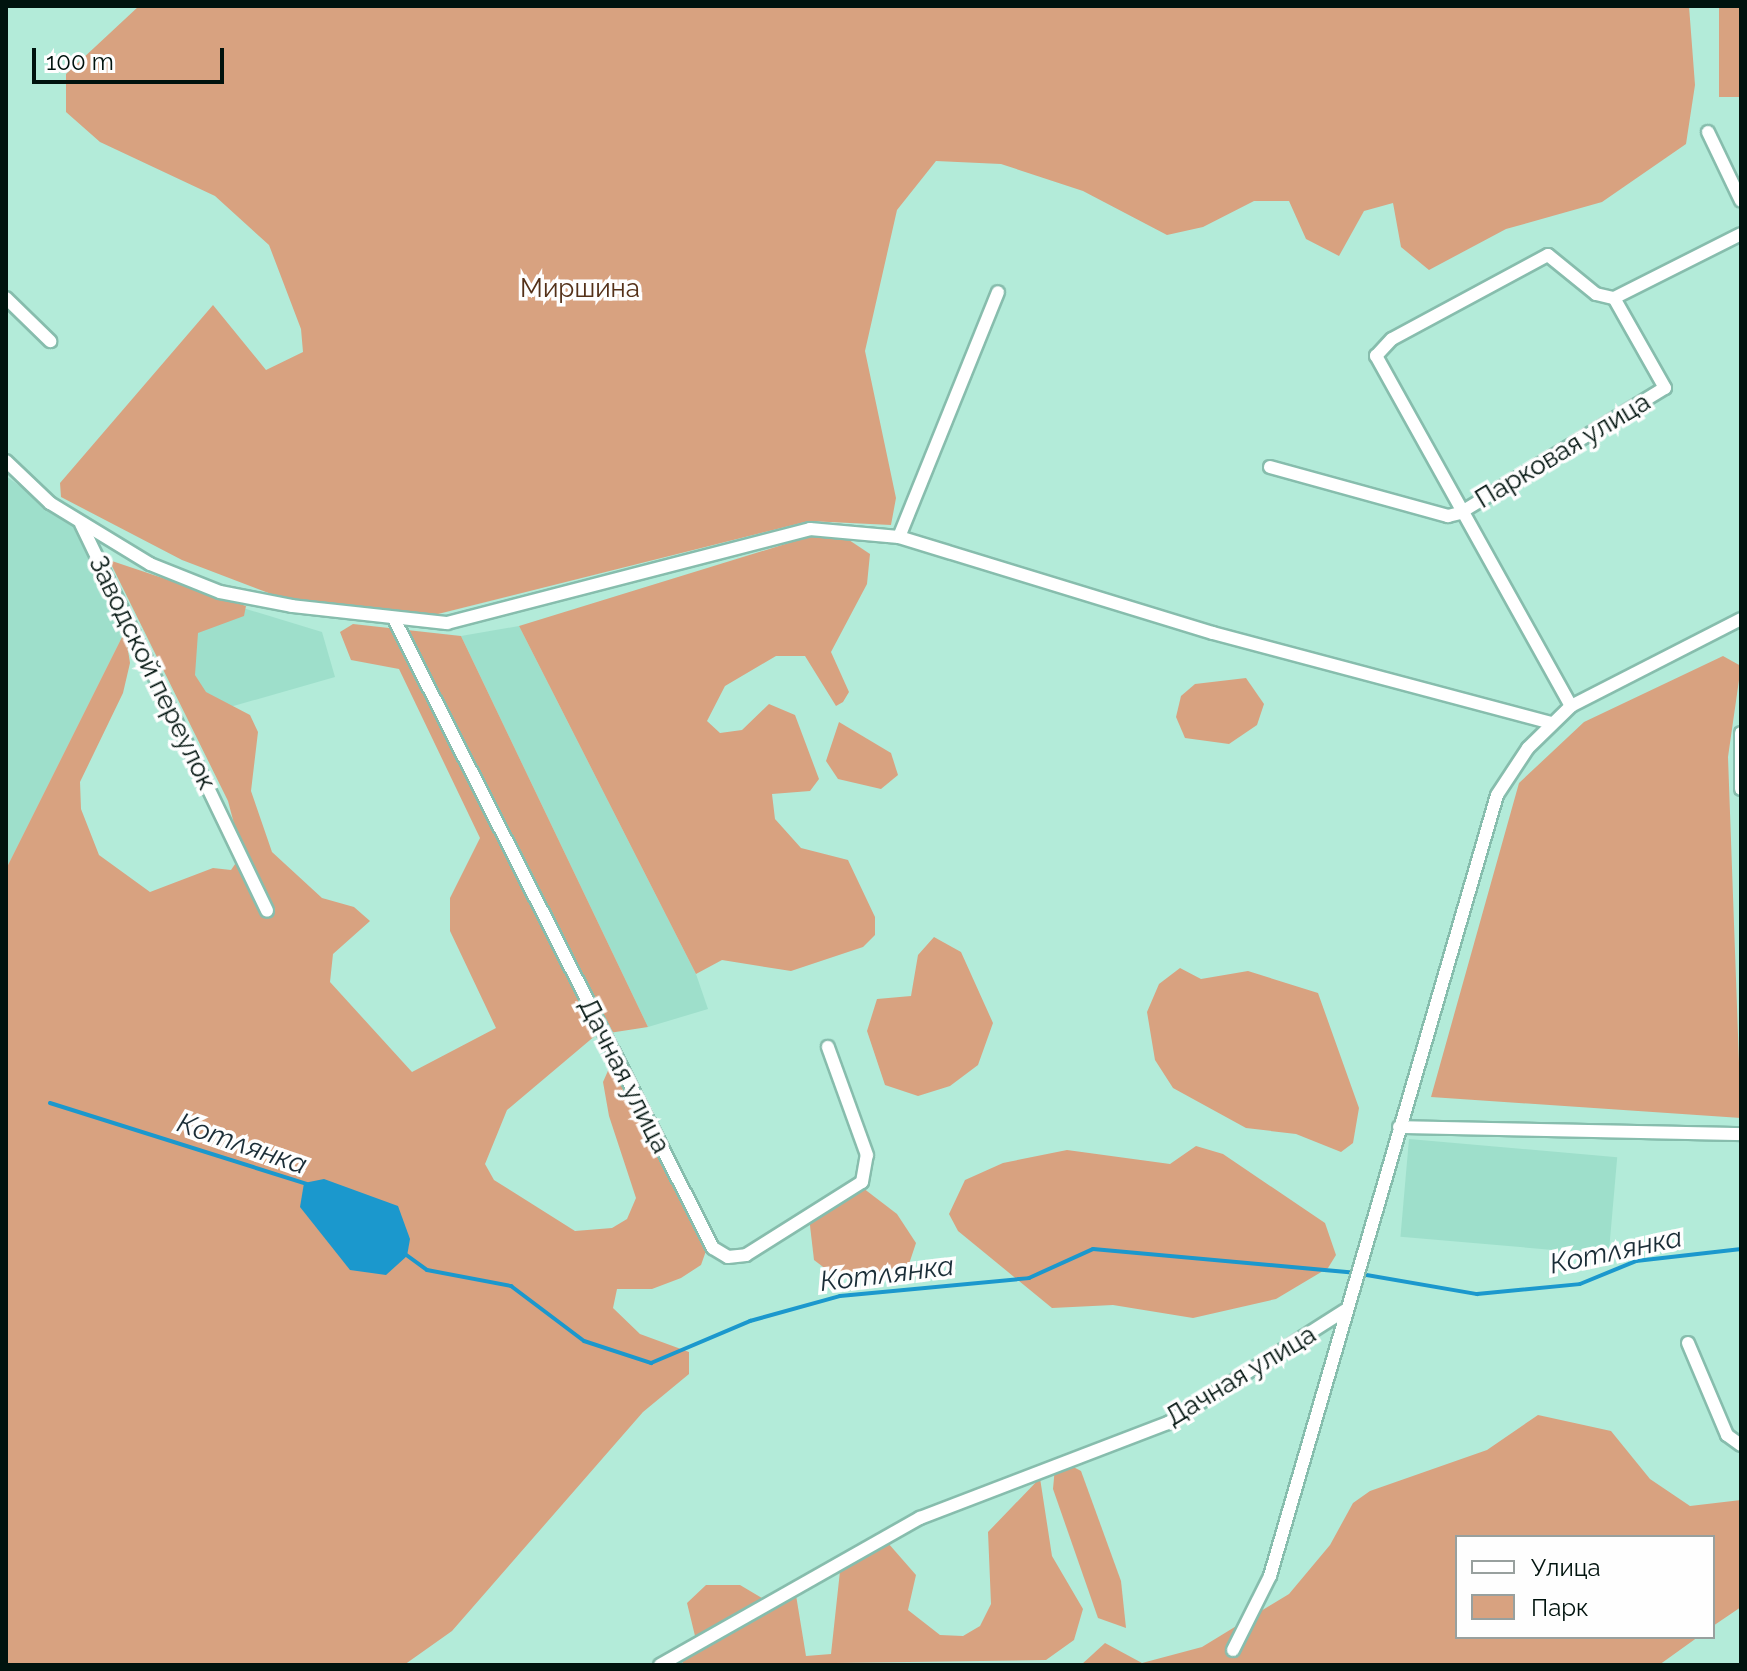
<!DOCTYPE html>
<meta charset="utf-8">
<style>
body{margin:0}
#map{position:relative;width:1747px;height:1671px;overflow:hidden;background:#b3ebd9;font-family:Raleway,sans-serif}
div>[style]{position:absolute}
.built>*{inset:0;background:#9edfcb;transform-origin:0 0}
.green>*{inset:0;background:#d8a280;transform-origin:0 0}
.water>*{inset:0;background:#1b98cd}
.stream>*{height:4px;margin:-2px;padding:0 2px;transform-origin:2px;border-radius:2px;background:#1b98cd}
.roads{filter:drop-shadow(2px 0 #87bdad) drop-shadow(-2px 0 #87bdad) drop-shadow(0 2px #87bdad) drop-shadow(0 -2px #87bdad)}
.minor>*{height:12px;margin:-6px;padding:0 6px;transform-origin:6px;border-radius:6px;background:#fff}
span{translate:-50% -50%;white-space:nowrap;text-align:center;line-height:1.15;-webkit-text-stroke:7px #fefefe;paint-order:stroke}
.park-label{font-size:26px;color:#543119}
.street-label{font-size:26px;color:#00130e}
.water-label{font-size:28px;color:#1a2d37;font-style:italic}
.frame{position:absolute;inset:0;border:8px solid #00130e;pointer-events:none}
.legend{position:absolute;left:1455px;top:1535px;width:260px;height:104px;box-sizing:border-box;background:#fefefe;border:2px solid #98a09e;margin:0;padding:10px 14px;list-style:none;font-size:24px;color:#00130e}
.legend li{display:flex;align-items:center;gap:16px;height:40px}
.legend b{width:40px;border:2px solid #98a09e}
.scale{position:absolute;left:32px;top:48px;width:192px;height:36px;box-sizing:border-box;border:4px solid #00130e;border-top:0;padding-left:10px;font-size:24px;line-height:28px;white-space:nowrap;color:#00130e;-webkit-text-stroke:6px #fefefe;paint-order:stroke}
</style>
<div id="map">
<div class="built">
<div style="clip-path:polygon(6px 476px,74px 526px,125px 631px,6px 869px)"></div>
<div style="clip-path:polygon(161px 583px,322px 632px,335px 677px,195px 717px)"></div>
<div style="clip-path:polygon(519px 626px,696px 974px,708px 1009px,648px 1027px,461px 636px)"></div>
<div style="left:1409px;top:1139px;width:209px;height:98px;rotate:5deg"></div>
</div>
<div class="green">
<div style="clip-path:polygon(139px 6px,1689px 6px,1695px 85px,1686px 144px,1602px 202px,1506px 229px,1429px 270px,1401px 247px,1393px 203px,1364px 211px,1339px 256px,1306px 239px,1289px 201px,1254px 201px,1203px 227px,1167px 235px,1083px 191px,1001px 164px,936px 161px,897px 210px,865px 351px,896px 498px,891px 525px,809px 521px,430px 616px,287px 600px,182px 560px,61px 497px,60px 483px,213px 305px,266px 370px,303px 352px,301px 329px,269px 245px,215px 196px,100px 142px,66px 112px,66px 74px)"></div>
<div style="left:1719px;top:6px;width:22px;height:91px"></div>
<div style="clip-path:polygon(821px 533px,843px 536px,870px 554px,867px 584px,831px 652px,849px 692px,843px 702px,836px 706px,805px 656px,776px 656px,725px 686px,707px 721px,720px 733px,742px 730px,769px 704px,795px 715px,819px 779px,810px 791px,772px 794px,775px 819px,801px 848px,848px 860px,875px 917px,875px 935px,863px 947px,791px 971px,722px 960px,696px 974px,519px 626px)"></div>
<div style="clip-path:polygon(109px 560px,246px 606px,244px 616px,198px 633px,195px 675px,206px 692px,250px 715px,258px 732px,251px 791px,272px 852px,322px 898px,354px 907px,370px 921px,333px 954px,330px 982px,412px 1072px,496px 1028px,450px 931px,450px 898px,480px 838px,399px 669px,351px 660px,340px 632px,353px 624px,461px 636px,648px 1027px,596px 1035px,507px 1110px,485px 1164px,494px 1180px,575px 1231px,612px 1228px,627px 1219px,636px 1198px,609px 1116px,603px 1082px,611px 1064px,706px 1251px,701px 1265px,681px 1278px,652px 1289px,617px 1289px,613px 1308px,640px 1334px,689px 1352px,689px 1374px,643px 1412px,452px 1631px,404px 1665px,6px 1665px,6px 869px,125px 631px,130px 663px,123px 693px,80px 782px,81px 809px,99px 855px,150px 892px,213px 868px,231px 870px,242px 854px,228px 801px)"></div>
<div style="clip-path:polygon(1723px 656px,1741px 666px,1728px 757px,1741px 1118px,1431px 1097px,1519px 783px,1584px 722px)"></div>
<div style="clip-path:polygon(1246px 678px,1264px 704px,1257px 725px,1229px 744px,1185px 738px,1176px 717px,1181px 696px,1195px 684px)"></div>
<div style="clip-path:polygon(839px 722px,891px 753px,898px 775px,881px 789px,838px 779px,826px 761px)"></div>
<div style="clip-path:polygon(934px 937px,961px 952px,993px 1023px,978px 1065px,950px 1086px,918px 1096px,885px 1085px,867px 1031px,877px 999px,911px 996px,918px 955px)"></div>
<div style="clip-path:polygon(1180px 968px,1201px 979px,1248px 971px,1318px 993px,1359px 1108px,1353px 1143px,1341px 1152px,1296px 1134px,1246px 1128px,1173px 1088px,1155px 1060px,1147px 1012px,1159px 984px)"></div>
<div style="clip-path:polygon(1196px 1146px,1223px 1154px,1325px 1223px,1336px 1255px,1328px 1268px,1276px 1299px,1193px 1318px,1113px 1305px,1052px 1308px,958px 1231px,949px 1214px,965px 1180px,1003px 1163px,1067px 1150px,1170px 1164px)"></div>
<div style="clip-path:polygon(840px 1187px,863px 1188px,897px 1214px,916px 1243px,909px 1264px,867px 1276px,831px 1273px,814px 1260px,809px 1217px)"></div>
<div style="clip-path:polygon(1538px 1415px,1611px 1431px,1650px 1479px,1690px 1506px,1741px 1500px,1741px 1607px,1713px 1626px,1713px 1537px,1457px 1537px,1457px 1637px,1698px 1637px,1659px 1665px,1081px 1665px,1105px 1643px,1142px 1663px,1202px 1647px,1289px 1594px,1330px 1545px,1353px 1503px,1370px 1491px,1487px 1450px)"></div>
<div style="clip-path:polygon(1064px 1462px,1081px 1471px,1121px 1581px,1126px 1628px,1098px 1618px,1053px 1489px,1055px 1467px)"></div>
<div style="clip-path:polygon(1040px 1478px,1052px 1556px,1083px 1609px,1074px 1640px,1046px 1660px,681px 1665px,696px 1640px,687px 1603px,706px 1585px,740px 1585px,767px 1601px,795px 1589px,806px 1656px,831px 1654px,840px 1571px,881px 1535px,916px 1575px,908px 1610px,940px 1635px,963px 1636px,980px 1626px,991px 1604px,988px 1532px)"></div>
</div>
<div class="water">
<div style="clip-path:polygon(324px 1179px,398px 1206px,410px 1239px,407px 1256px,386px 1275px,350px 1270px,300px 1207px,304px 1183px)"></div>
</div>
<div class="stream">
<div style="left:50px;top:1103px;width:269px;rotate:17.5deg"></div>
<div style="left:405px;top:1254px;width:27px;rotate:36deg"></div>
<div style="left:427px;top:1270px;width:86px;rotate:10.8deg"></div>
<div style="left:511px;top:1286px;width:91px;rotate:37deg"></div>
<div style="left:584px;top:1341px;width:71px;rotate:18.2deg"></div>
<div style="left:651px;top:1363px;width:108px;rotate:-23deg"></div>
<div style="left:750px;top:1321px;width:93px;rotate:-15.5deg"></div>
<div style="left:840px;top:1296px;width:190px;rotate:-5.4deg"></div>
<div style="left:1029px;top:1278px;width:70px;rotate:-24.4deg"></div>
<div style="left:1093px;top:1249px;width:263px;rotate:5.2deg"></div>
<div style="left:1355px;top:1273px;width:124px;rotate:9.8deg"></div>
<div style="left:1477px;top:1294px;width:103px;rotate:-5.5deg"></div>
<div style="left:1580px;top:1284px;width:61px;rotate:-22.3deg"></div>
<div style="left:1636px;top:1261px;width:106px;rotate:-6.5deg"></div>
</div>
<div class="roads">
<div class="minor">
<div style="left:1708px;top:132px;width:76px;rotate:64.4deg"></div>
<div style="left:6px;top:298px;width:62px;rotate:44.3deg"></div>
<div style="left:6px;top:461px;width:61px;rotate:43.7deg"></div>
<div style="left:50px;top:503px;width:117px;rotate:31.4deg"></div>
<div style="left:150px;top:564px;width:75px;rotate:21.8deg"></div>
<div style="left:220px;top:592px;width:73px;rotate:11deg"></div>
<div style="left:292px;top:606px;width:156px;rotate:6.3deg"></div>
<div style="left:447px;top:623px;width:375px;rotate:-14.5deg"></div>
<div style="left:810px;top:529px;width:89px;rotate:5.1deg"></div>
<div style="left:899px;top:537px;width:328px;rotate:17deg"></div>
<div style="left:1213px;top:633px;width:350px;rotate:14.9deg"></div>
<div style="left:1270px;top:467px;width:185px;rotate:15.4deg"></div>
<div style="left:1448px;top:516px;width:12px;rotate:-14deg"></div>
<div style="left:1460px;top:513px;width:240px;rotate:-31.4deg"></div>
<div style="left:1665px;top:388px;width:103px;rotate:-119.5deg"></div>
<div style="left:81px;top:524px;width:429px;rotate:64.3deg"></div>
<div style="left:899px;top:537px;width:264px;rotate:-68deg"></div>
<div style="left:395px;top:621px;width:703px;rotate:63.11deg"></div>
<div style="left:713px;top:1248px;width:17px;rotate:31deg"></div>
<div style="left:728px;top:1257px;width:18px;rotate:-6deg"></div>
<div style="left:746px;top:1255px;width:137px;rotate:-32.2deg"></div>
<div style="left:862px;top:1182px;width:27px;rotate:-80deg"></div>
<div style="left:867px;top:1155px;width:115px;rotate:-109.9deg"></div>
<div style="left:1571px;top:706px;width:401px;rotate:-119.1deg"></div>
<div style="left:1376px;top:356px;width:23px;rotate:-47deg"></div>
<div style="left:1392px;top:339px;width:177px;rotate:-28.3deg"></div>
<div style="left:1548px;top:255px;width:62px;rotate:39.1deg"></div>
<div style="left:1596px;top:294px;width:18px;rotate:13deg"></div>
<div style="left:1614px;top:298px;width:142px;rotate:-26.7deg"></div>
<div style="left:1741px;top:733px;width:56px;rotate:90deg"></div>
<div style="left:1399px;top:1127px;width:342px;rotate:1.2deg"></div>
<div style="left:1688px;top:1343px;width:100px;rotate:67deg"></div>
<div style="left:1727px;top:1435px;width:17px;rotate:36deg"></div>
<div style="left:1233px;top:1650px;width:83px;rotate:-63.4deg"></div>
<div style="left:1270px;top:1576px;width:813px;rotate:-73.79deg"></div>
<div style="left:1497px;top:795px;width:56px;rotate:-56.6deg"></div>
<div style="left:1528px;top:748px;width:60px;rotate:-44.3deg"></div>
<div style="left:1571px;top:706px;width:191px;rotate:-27.1deg"></div>
<div style="left:660px;top:1665px;width:299px;rotate:-29.5deg"></div>
<div style="left:920px;top:1518px;width:266px;rotate:-21deg"></div>
<div style="left:1168px;top:1423px;width:209px;rotate:-32.5deg"></div>
</div>
</div>
<div class="park-label">
<span style="left:580px;top:289px">Миршина</span>
</div>
<div class="street-label">
<span style="left:1563px;top:451px;rotate:-31deg">Парковая улица</span>
<span style="left:152px;top:673px;rotate:64deg">Заводской переулок</span>
<span style="left:624px;top:1076px;rotate:63deg">Дачная улица</span>
<span style="left:1241px;top:1376px;rotate:-31deg">Дачная улица</span>
</div>
<div class="water-label">
<span style="left:242px;top:1144px;rotate:19deg">Котлянка</span>
<span style="left:1616px;top:1251px;rotate:-12deg">Котлянка</span>
<span style="left:887px;top:1274px;rotate:-7deg">Котлянка</span>
</div>
<div class="frame"></div>
<ul class="legend">
<li><b style="height:10px;background:#fff"></b>Улица</li>
<li><b style="height:22px;background:#d8a280"></b>Парк</li>
</ul>
<div class="scale">100 m</div>
</div>
